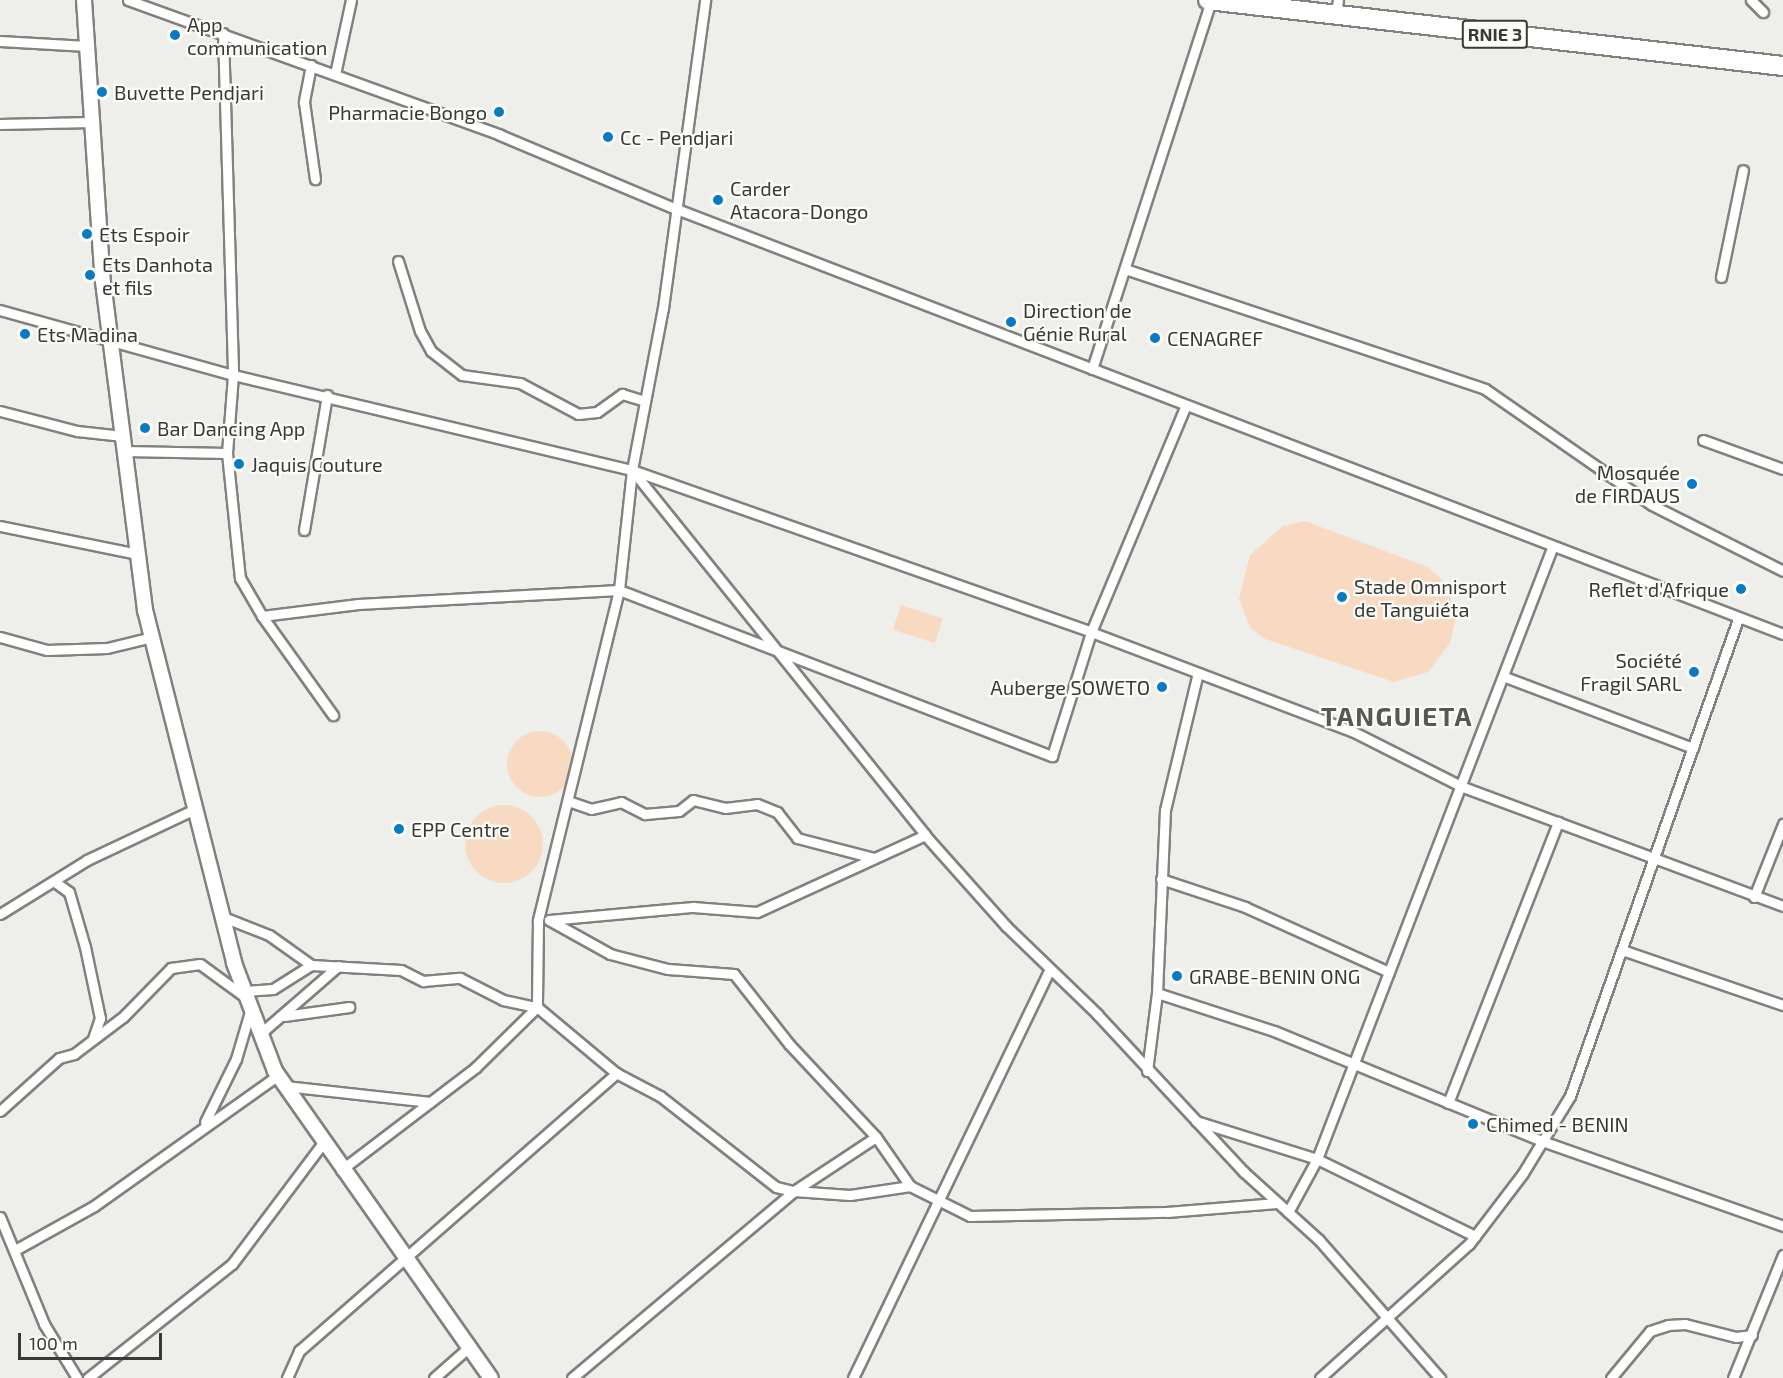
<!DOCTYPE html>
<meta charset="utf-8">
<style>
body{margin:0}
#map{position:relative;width:1783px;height:1378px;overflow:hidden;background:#eeefeb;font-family:"Exo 2",sans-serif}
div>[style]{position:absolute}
.green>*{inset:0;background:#f8dac3;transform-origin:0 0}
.round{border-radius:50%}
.roads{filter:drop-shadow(2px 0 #81817e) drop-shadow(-2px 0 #81817e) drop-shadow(0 2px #81817e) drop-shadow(0 -2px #81817e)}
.street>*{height:9px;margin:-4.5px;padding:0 4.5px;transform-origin:4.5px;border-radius:4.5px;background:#fff}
.secondary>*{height:14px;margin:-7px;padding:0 7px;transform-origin:7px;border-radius:7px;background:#fff}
.highway>*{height:18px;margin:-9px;padding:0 9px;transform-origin:9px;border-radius:9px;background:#fff}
.dots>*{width:16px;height:16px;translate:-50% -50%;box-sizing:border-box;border:3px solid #fbfcf8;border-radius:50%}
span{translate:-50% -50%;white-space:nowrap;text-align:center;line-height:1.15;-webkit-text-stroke:4.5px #fbfcf8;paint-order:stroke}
.shield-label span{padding:2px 4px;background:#fbfcf8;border:2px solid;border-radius:4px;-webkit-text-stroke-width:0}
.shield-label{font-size:18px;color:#393938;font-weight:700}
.poi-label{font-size:20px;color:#393938}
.left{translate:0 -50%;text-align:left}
.right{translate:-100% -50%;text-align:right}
.district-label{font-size:26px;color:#575855;font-weight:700;letter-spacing:1.5px}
.scale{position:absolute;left:18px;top:1333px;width:144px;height:27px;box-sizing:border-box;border:3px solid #393938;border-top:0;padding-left:8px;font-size:18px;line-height:21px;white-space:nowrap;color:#393938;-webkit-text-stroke:4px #fbfcf8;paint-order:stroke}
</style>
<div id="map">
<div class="green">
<div style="clip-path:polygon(1305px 521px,1428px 567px,1448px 585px,1455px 621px,1450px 643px,1428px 672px,1394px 682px,1265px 639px,1250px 627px,1239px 599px,1250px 555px,1283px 526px)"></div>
<div style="left:901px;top:605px;width:44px;height:26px;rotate:18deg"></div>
<div class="round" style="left:507px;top:731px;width:66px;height:66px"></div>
<div class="round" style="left:465px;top:805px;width:78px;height:78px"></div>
</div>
<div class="roads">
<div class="street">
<div style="left:128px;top:0;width:396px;rotate:19.9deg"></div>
<div style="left:500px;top:135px;width:189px;rotate:22.8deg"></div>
<div style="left:674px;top:208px;width:1188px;rotate:21.01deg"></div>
<div style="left:1751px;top:0;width:17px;rotate:45deg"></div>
<div style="left:1335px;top:17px;width:17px;rotate:-80deg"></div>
<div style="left:223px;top:33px;width:342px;rotate:88.3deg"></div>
<div style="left:233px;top:375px;width:78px;rotate:94.4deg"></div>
<div style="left:227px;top:453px;width:126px;rotate:84.1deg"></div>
<div style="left:240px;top:578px;width:44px;rotate:59.9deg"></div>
<div style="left:262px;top:616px;width:97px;rotate:-7.1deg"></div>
<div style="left:358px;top:604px;width:261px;rotate:-3.1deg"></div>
<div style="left:619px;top:590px;width:464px;rotate:21deg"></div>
<div style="left:1052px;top:756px;width:130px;rotate:-72.5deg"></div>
<div style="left:1091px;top:632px;width:246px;rotate:-67.3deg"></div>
<div style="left:0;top:41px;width:87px;rotate:3.3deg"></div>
<div style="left:311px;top:65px;width:38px;rotate:101deg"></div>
<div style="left:304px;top:102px;width:78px;rotate:81.9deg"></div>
<div style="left:335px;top:74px;width:76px;rotate:-77.8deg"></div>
<div style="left:0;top:124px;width:92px;rotate:-1.2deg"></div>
<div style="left:398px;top:261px;width:73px;rotate:72.6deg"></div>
<div style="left:420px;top:331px;width:23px;rotate:61deg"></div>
<div style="left:431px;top:351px;width:39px;rotate:38deg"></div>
<div style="left:462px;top:375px;width:59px;rotate:7.9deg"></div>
<div style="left:520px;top:383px;width:66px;rotate:28.1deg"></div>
<div style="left:578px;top:414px;width:19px;rotate:-6deg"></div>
<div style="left:597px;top:412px;width:31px;rotate:-36deg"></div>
<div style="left:622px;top:394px;width:24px;rotate:17deg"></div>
<div style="left:1128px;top:270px;width:376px;rotate:18.4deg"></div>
<div style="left:1485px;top:389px;width:203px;rotate:34.8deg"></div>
<div style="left:1652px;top:505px;width:147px;rotate:26.7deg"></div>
<div style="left:1721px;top:277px;width:109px;rotate:-78.4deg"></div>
<div style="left:0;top:310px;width:242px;rotate:15.6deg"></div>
<div style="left:233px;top:375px;width:410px;rotate:13.4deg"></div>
<div style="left:632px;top:470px;width:165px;rotate:-79.2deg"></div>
<div style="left:663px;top:308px;width:311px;rotate:-82.2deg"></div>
<div style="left:1092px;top:369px;width:388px;rotate:-72.1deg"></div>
<div style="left:0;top:411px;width:80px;rotate:14.6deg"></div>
<div style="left:77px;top:431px;width:46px;rotate:6.2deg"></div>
<div style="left:1703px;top:440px;width:85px;rotate:19.9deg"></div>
<div style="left:125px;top:451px;width:102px;rotate:1.1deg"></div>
<div style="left:632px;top:470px;width:487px;rotate:19.4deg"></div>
<div style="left:1091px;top:632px;width:279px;rotate:20.8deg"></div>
<div style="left:1352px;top:731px;width:124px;rotate:26.8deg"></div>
<div style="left:1463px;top:787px;width:341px;rotate:20.4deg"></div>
<div style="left:632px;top:470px;width:468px;rotate:51.2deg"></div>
<div style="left:925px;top:835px;width:122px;rotate:48.3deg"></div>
<div style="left:1006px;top:926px;width:127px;rotate:44deg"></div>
<div style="left:1097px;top:1014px;width:216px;rotate:47.1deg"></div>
<div style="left:1244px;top:1172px;width:101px;rotate:42.2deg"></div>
<div style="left:1319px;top:1240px;width:184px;rotate:48.8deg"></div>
<div style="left:632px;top:470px;width:121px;rotate:96.2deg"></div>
<div style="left:619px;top:590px;width:341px;rotate:103.8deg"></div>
<div style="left:538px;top:921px;width:86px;rotate:90.7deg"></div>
<div style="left:537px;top:1007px;width:103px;rotate:39.9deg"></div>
<div style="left:616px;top:1073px;width:50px;rotate:27.6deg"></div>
<div style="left:660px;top:1096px;width:147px;rotate:38.1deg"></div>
<div style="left:776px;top:1187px;width:18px;rotate:13deg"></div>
<div style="left:794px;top:1191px;width:98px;rotate:-33.4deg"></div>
<div style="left:0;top:526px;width:141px;rotate:11.5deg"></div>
<div style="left:304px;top:530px;width:137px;rotate:-80.3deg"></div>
<div style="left:262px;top:616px;width:122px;rotate:54.4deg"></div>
<div style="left:0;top:637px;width:49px;rotate:15.5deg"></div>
<div style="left:47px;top:650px;width:60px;rotate:-1.9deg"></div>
<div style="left:107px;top:648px;width:46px;rotate:-13.7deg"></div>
<div style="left:1505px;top:677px;width:201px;rotate:20.7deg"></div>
<div style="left:568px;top:801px;width:24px;rotate:19deg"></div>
<div style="left:591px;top:809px;width:31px;rotate:-13deg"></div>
<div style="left:621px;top:802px;width:27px;rotate:27deg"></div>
<div style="left:645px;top:814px;width:34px;rotate:-5deg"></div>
<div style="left:679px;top:811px;width:18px;rotate:-38deg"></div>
<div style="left:693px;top:800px;width:33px;rotate:14deg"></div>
<div style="left:725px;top:808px;width:32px;rotate:-7deg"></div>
<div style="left:757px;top:804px;width:22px;rotate:22deg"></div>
<div style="left:777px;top:812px;width:33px;rotate:52deg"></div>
<div style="left:797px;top:838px;width:80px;rotate:14.6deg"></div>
<div style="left:1161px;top:879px;width:89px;rotate:18.4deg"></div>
<div style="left:1245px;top:907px;width:158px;rotate:24.3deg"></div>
<div style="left:55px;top:882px;width:17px;rotate:36deg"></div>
<div style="left:69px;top:892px;width:57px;rotate:73.8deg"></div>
<div style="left:85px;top:947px;width:73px;rotate:78.1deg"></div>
<div style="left:100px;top:1018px;width:21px;rotate:109deg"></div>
<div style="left:1754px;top:897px;width:79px;rotate:-68.3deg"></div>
<div style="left:0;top:914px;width:102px;rotate:-31.8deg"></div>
<div style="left:87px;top:860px;width:119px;rotate:-25.3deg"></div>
<div style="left:223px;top:917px;width:49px;rotate:21.4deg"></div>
<div style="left:269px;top:935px;width:52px;rotate:35.5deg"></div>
<div style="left:311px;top:965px;width:90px;rotate:3.2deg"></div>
<div style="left:401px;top:970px;width:25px;rotate:27deg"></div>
<div style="left:423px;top:981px;width:37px;rotate:-5deg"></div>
<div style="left:460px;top:978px;width:48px;rotate:27.1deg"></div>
<div style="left:503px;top:1000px;width:35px;rotate:12deg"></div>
<div style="left:549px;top:920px;width:70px;rotate:29.1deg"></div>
<div style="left:610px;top:954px;width:60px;rotate:14.5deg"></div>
<div style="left:668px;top:969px;width:66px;rotate:4.3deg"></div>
<div style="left:734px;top:974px;width:89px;rotate:51.8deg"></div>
<div style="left:789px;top:1044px;width:127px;rotate:46.9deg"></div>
<div style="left:876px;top:1137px;width:60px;rotate:55.2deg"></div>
<div style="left:910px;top:1186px;width:67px;rotate:26.6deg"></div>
<div style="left:970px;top:1216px;width:197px;rotate:-1.2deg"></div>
<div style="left:1167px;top:1212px;width:110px;rotate:-4.7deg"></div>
<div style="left:549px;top:920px;width:145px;rotate:-5.2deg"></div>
<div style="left:693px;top:907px;width:64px;rotate:4.5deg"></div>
<div style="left:757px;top:912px;width:185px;rotate:-24.6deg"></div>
<div style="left:1622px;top:950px;width:170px;rotate:18.9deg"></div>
<div style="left:245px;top:991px;width:28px;rotate:-4deg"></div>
<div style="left:273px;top:989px;width:45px;rotate:-32.3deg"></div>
<div style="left:1157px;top:993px;width:123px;rotate:18deg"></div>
<div style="left:1274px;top:1031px;width:290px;rotate:22.3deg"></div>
<div style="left:1542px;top:1141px;width:256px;rotate:19.4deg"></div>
<div style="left:284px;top:1016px;width:66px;rotate:-7.9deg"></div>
<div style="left:261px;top:1033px;width:102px;rotate:-41deg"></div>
<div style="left:1147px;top:1071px;width:79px;rotate:-82.7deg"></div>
<div style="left:1157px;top:993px;width:183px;rotate:-87.5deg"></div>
<div style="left:1165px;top:810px;width:141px;rotate:-76.5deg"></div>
<div style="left:285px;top:1086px;width:146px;rotate:6.3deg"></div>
<div style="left:1448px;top:1103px;width:302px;rotate:-68.6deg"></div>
<div style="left:0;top:1111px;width:79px;rotate:-41.9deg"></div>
<div style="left:59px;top:1058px;width:16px;rotate:-15deg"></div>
<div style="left:74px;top:1054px;width:61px;rotate:-37.1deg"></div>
<div style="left:123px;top:1017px;width:69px;rotate:-45.6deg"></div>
<div style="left:171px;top:968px;width:29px;rotate:-8deg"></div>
<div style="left:200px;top:964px;width:59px;rotate:36.1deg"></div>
<div style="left:1196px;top:1121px;width:127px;rotate:17.4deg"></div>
<div style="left:1317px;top:1159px;width:176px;rotate:26deg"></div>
<div style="left:205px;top:1122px;width:70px;rotate:-63.8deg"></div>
<div style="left:236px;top:1059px;width:53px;rotate:-73.6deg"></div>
<div style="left:341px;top:1170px;width:170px;rotate:-37.3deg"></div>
<div style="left:476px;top:1067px;width:86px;rotate:-44.5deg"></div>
<div style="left:1288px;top:1212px;width:60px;rotate:-61.3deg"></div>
<div style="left:1317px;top:1159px;width:655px;rotate:-68.96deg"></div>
<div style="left:0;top:1217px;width:116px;rotate:67.6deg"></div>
<div style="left:44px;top:1324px;width:63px;rotate:58.6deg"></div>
<div style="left:15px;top:1250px;width:90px;rotate:-29.1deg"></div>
<div style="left:94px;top:1206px;width:226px;rotate:-35.4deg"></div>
<div style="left:88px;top:1378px;width:184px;rotate:-38.4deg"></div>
<div style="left:232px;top:1264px;width:151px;rotate:-53.1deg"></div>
<div style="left:287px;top:1378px;width:30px;rotate:-66deg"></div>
<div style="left:299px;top:1351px;width:422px;rotate:-41.2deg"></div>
<div style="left:434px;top:1378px;width:45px;rotate:-41.4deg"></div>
<div style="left:572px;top:1378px;width:290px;rotate:-40.1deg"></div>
<div style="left:794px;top:1191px;width:56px;rotate:4.1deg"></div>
<div style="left:850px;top:1195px;width:61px;rotate:-8.5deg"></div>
<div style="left:853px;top:1378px;width:450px;rotate:-64.3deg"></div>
<div style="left:1320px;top:1378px;width:200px;rotate:-42deg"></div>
<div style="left:1469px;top:1244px;width:89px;rotate:-52.7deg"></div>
<div style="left:1523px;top:1173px;width:90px;rotate:-58.6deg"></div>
<div style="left:1570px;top:1096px;width:506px;rotate:-70.6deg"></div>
<div style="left:1611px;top:1378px;width:61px;rotate:-50.3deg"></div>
<div style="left:1650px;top:1331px;width:19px;rotate:-18deg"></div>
<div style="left:1668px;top:1325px;width:17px;rotate:-3deg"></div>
<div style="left:1685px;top:1324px;width:53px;rotate:14.3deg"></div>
<div style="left:1736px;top:1337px;width:16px;rotate:-7deg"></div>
<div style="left:1733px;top:1378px;width:133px;rotate:-67.9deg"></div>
</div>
<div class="secondary">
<div style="left:84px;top:0;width:275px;rotate:86.2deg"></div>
<div style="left:102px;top:274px;width:339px;rotate:82.7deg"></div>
<div style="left:145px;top:610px;width:364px;rotate:75.8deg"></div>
<div style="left:234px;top:963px;width:116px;rotate:69.2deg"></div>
<div style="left:275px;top:1071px;width:375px;rotate:54.9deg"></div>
</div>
<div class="highway">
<div style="left:1208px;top:0;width:579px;rotate:6.55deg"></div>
</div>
</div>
<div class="dots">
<div style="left:175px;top:35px;background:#0b7ac4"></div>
<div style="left:102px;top:92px;background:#0b7ac4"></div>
<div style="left:499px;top:112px;background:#0b7ac4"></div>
<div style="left:608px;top:137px;background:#0b7ac4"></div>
<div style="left:718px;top:200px;background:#0b7ac4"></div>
<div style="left:87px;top:234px;background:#0b7ac4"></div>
<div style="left:90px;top:275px;background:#0b7ac4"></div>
<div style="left:1011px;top:322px;background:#0b7ac4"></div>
<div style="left:25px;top:334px;background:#0b7ac4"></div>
<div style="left:1155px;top:338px;background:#0b7ac4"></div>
<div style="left:145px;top:428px;background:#0b7ac4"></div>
<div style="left:239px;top:464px;background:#0b7ac4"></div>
<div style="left:1692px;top:484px;background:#0b7ac4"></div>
<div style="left:1741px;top:589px;background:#0b7ac4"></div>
<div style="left:1342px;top:597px;background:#0b7ac4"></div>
<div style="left:1694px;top:672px;background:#0b7ac4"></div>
<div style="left:1162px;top:687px;background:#0b7ac4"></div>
<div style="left:399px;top:829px;background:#0b7ac4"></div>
<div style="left:1177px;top:976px;background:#0b7ac4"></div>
<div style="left:1473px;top:1124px;background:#0b7ac4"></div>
</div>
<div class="shield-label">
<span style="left:1495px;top:34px">RNIE 3</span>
</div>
<div class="poi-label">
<span class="left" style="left:187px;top:36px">App<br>communication</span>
<span class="left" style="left:114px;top:92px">Buvette Pendjari</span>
<span class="right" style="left:487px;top:112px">Pharmacie Bongo</span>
<span class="left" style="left:620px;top:137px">Cc - Pendjari</span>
<span class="left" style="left:730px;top:200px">Carder<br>Atacora-Dongo</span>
<span class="left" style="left:99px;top:234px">Ets Espoir</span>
<span class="left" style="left:102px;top:276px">Ets Danhota<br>et fils</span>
<span class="left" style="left:1023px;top:322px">Direction de<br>Génie Rural</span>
<span class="left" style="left:37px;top:334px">Ets Madina</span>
<span class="left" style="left:1167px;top:338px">CENAGREF</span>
<span class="left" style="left:157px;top:428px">Bar Dancing App</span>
<span class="left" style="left:251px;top:464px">Jaquis Couture</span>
<span class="right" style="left:1680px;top:484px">Mosquée<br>de FIRDAUS</span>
<span class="left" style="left:1354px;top:598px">Stade Omnisport<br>de Tanguiéta</span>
<span class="right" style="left:1729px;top:589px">Reflet d'Afrique</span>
<span class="right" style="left:1682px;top:672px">Société<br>Fragil SARL</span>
<span class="right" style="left:1150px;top:687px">Auberge SOWETO</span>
<span class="left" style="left:411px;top:829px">EPP Centre</span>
<span class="left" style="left:1189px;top:976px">GRABE-BENIN ONG</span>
<span class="left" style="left:1486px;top:1124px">Chimed - BENIN</span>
</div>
<div class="district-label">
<span style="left:1397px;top:716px">TANGUIETA</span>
</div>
<div class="scale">100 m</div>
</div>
